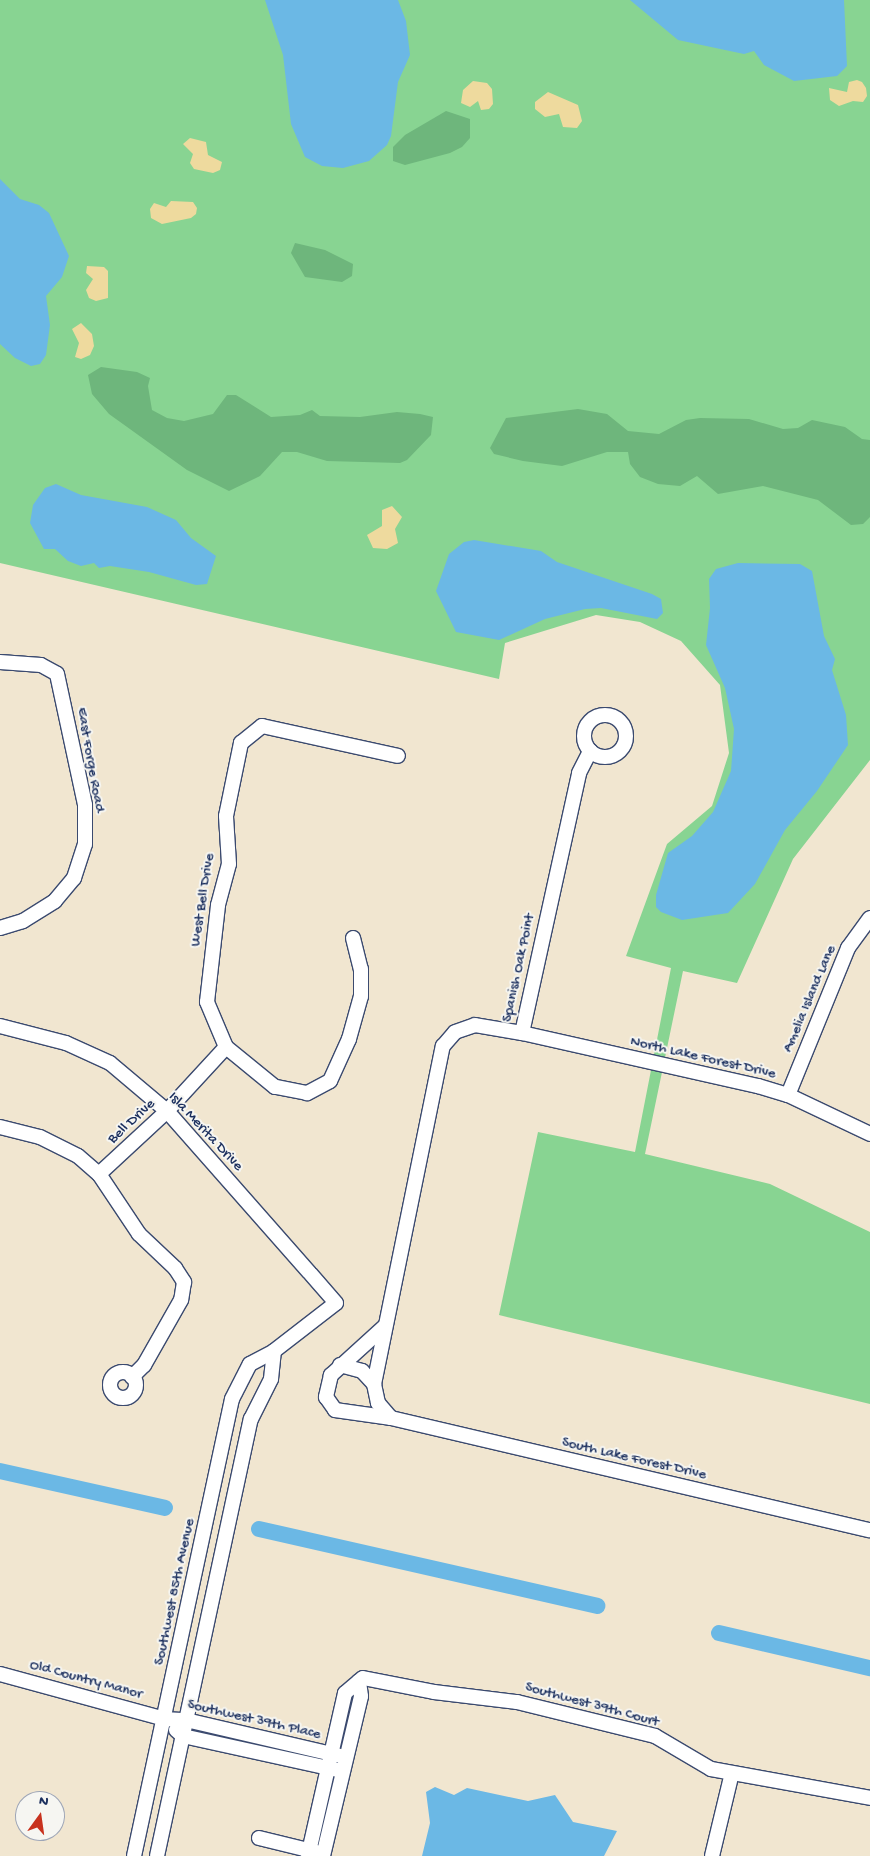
<!DOCTYPE html>
<style>
body{margin:0}
#map{position:relative;width:870px;height:1856px;overflow:hidden;background:#f1e6d0;font-family:"Gochi Hand",sans-serif}
div>[style]{position:absolute}
.green>*{inset:0;background:#88d492}
.forest>*{inset:0;background:#6eb67c}
.sand>*{inset:0;background:#eeda9e}
.water>*{inset:0;background:#6bb8e5}
.canal>*{height:16px;margin:-8px;padding:0 8px;transform-origin:8px;border-radius:8px;background:#6bb8e5}
.roads{filter:drop-shadow(1px 0 #3b4a6f) drop-shadow(-1px 0 #3b4a6f) drop-shadow(0 1px #3b4a6f) drop-shadow(0 -1px #3b4a6f)}
.street>*{height:14px;margin:-7px;padding:0 7px;transform-origin:7px;border-radius:7px;background:#fff}
.street>.ring{margin:-7px;padding:0;box-sizing:content-box;background:none;border:14px solid #fff;border-radius:50%}
span{translate:-50% -50%;white-space:nowrap;text-align:center;line-height:1.15;-webkit-text-stroke:4px #f6f6f2;paint-order:stroke}
.street-label{font-size:15px;color:#1b2f5e}
.north{position:absolute;left:15px;top:1791px;width:50px;height:50px;box-sizing:border-box;background:#f6f6f2;border:1px solid #9ea6b7;border-radius:50%;rotate:14deg;font-size:14px;font-weight:700;line-height:20px;text-align:center;color:#1b2f5e}
.north::after{content:'';display:block;margin:auto;width:18px;height:22px;background:#c8321e;clip-path:polygon(50% 0,100% 100%,50% 72%,0 100%)}
</style>
<div id="map">
<div class="green">
<div style="clip-path:polygon(0 0,870px 0,870px 760px,793px 859px,737px 983px,683px 971px,645px 1154px,770px 1184px,870px 1232px,870px 1404px,499px 1315px,538px 1132px,635px 1152px,671px 968px,626px 956px,667px 844px,712px 806px,729px 753px,720px 685px,681px 641px,640px 622px,596px 615px,505px 643px,499px 679px,0 563px)"></div>
</div>
<div class="forest">
<div style="clip-path:polygon(446px 111px,470px 119px,470px 138px,462px 147px,450px 153px,405px 165px,393px 161px,393px 147px,405px 135px)"></div>
<div style="clip-path:polygon(295px 243px,325px 250px,353px 264px,352px 276px,342px 282px,305px 277px,291px 253px)"></div>
<div style="clip-path:polygon(101px 367px,137px 372px,150px 378px,148px 386px,152px 410px,167px 418px,184px 421px,213px 414px,227px 395px,236px 395px,271px 417px,300px 415px,312px 410px,320px 416px,360px 417px,397px 412px,420px 414px,433px 417px,431px 435px,407px 460px,400px 463px,327px 461px,297px 452px,282px 452px,260px 476px,229px 491px,187px 470px,109px 414px,92px 394px,88px 375px)"></div>
<div style="clip-path:polygon(578px 409px,607px 414px,628px 431px,659px 434px,686px 420px,700px 418px,749px 419px,783px 429px,798px 428px,812px 420px,845px 427px,862px 439px,870px 440px,870px 517px,863px 524px,851px 525px,818px 500px,763px 486px,718px 494px,697px 476px,680px 486px,658px 484px,640px 477px,630px 464px,628px 452px,607px 452px,562px 466px,523px 461px,494px 454px,490px 448px,506px 418px)"></div>
</div>
<div class="sand">
<div style="clip-path:polygon(857px 80px,862px 82px,866px 88px,867px 96px,863px 102px,853px 101px,839px 106px,830px 100px,829px 88px,847px 92px,849px 82px)"></div>
<div style="clip-path:polygon(473px 81px,487px 83px,492px 89px,493px 104px,489px 109px,481px 110px,478px 101px,470px 107px,461px 103px,463px 90px)"></div>
<div style="clip-path:polygon(548px 92px,578px 105px,582px 121px,577px 128px,563px 127px,559px 114px,545px 117px,535px 109px,535px 102px)"></div>
<div style="clip-path:polygon(190px 138px,206px 142px,208px 155px,222px 162px,220px 170px,213px 173px,194px 169px,190px 163px,193px 154px,183px 144px)"></div>
<div style="clip-path:polygon(171px 201px,193px 202px,197px 208px,196px 214px,191px 218px,162px 224px,151px 218px,150px 209px,154px 203px,166px 207px)"></div>
<div style="clip-path:polygon(87px 266px,104px 267px,108px 271px,108px 298px,96px 301px,89px 298px,86px 290px,93px 279px,86px 273px)"></div>
<div style="clip-path:polygon(81px 323px,92px 334px,94px 346px,90px 355px,81px 359px,75px 357px,79px 343px,72px 329px)"></div>
<div style="clip-path:polygon(392px 506px,402px 517px,395px 529px,398px 543px,387px 549px,373px 548px,367px 535px,382px 526px,382px 510px)"></div>
</div>
<div class="water">
<div style="clip-path:polygon(265px 0,398px 0,406px 21px,410px 55px,398px 82px,391px 136px,387px 145px,369px 161px,343px 168px,322px 166px,305px 157px,291px 124px,283px 55px)"></div>
<div style="clip-path:polygon(630px 0,844px 0,847px 66px,837px 76px,794px 81px,764px 65px,754px 51px,744px 54px,678px 40px)"></div>
<div style="clip-path:polygon(0 179px,20px 199px,39px 205px,49px 213px,69px 256px,62px 277px,46px 296px,50px 325px,46px 355px,40px 364px,31px 366px,15px 358px,0 344px)"></div>
<div style="clip-path:polygon(56px 484px,81px 495px,147px 507px,176px 520px,191px 538px,216px 556px,207px 584px,196px 585px,149px 572px,110px 566px,99px 568px,94px 563px,81px 566px,68px 561px,55px 549px,44px 549px,30px 523px,33px 505px,45px 488px)"></div>
<div style="clip-path:polygon(474px 540px,541px 551px,557px 562px,652px 594px,661px 599px,663px 613px,657px 619px,601px 608px,585px 609px,545px 619px,499px 640px,456px 632px,436px 591px,449px 554px,464px 542px)"></div>
<div style="clip-path:polygon(738px 563px,800px 564px,812px 571px,824px 636px,835px 659px,832px 670px,846px 715px,848px 745px,817px 791px,785px 830px,755px 884px,728px 913px,682px 920px,661px 912px,656px 907px,656px 895px,668px 853px,692px 836px,713px 812px,731px 771px,734px 729px,725px 688px,706px 645px,710px 608px,709px 579px,716px 569px)"></div>
<div style="clip-path:polygon(435px 1787px,454px 1795px,467px 1788px,528px 1801px,555px 1795px,573px 1822px,617px 1831px,604px 1856px,422px 1856px,430px 1823px,426px 1792px)"></div>
</div>
<div class="canal">
<div style="left:0;top:1471px;width:169px;rotate:12.6deg"></div>
<div style="left:259px;top:1529px;width:347px;rotate:12.8deg"></div>
<div style="left:719px;top:1633px;width:155px;rotate:13.1deg"></div>
</div>
<div class="roads">
<div class="street">
<div style="left:0;top:662px;width:41px;rotate:4.2deg"></div>
<div style="left:41px;top:665px;width:18px;rotate:29deg"></div>
<div style="left:57px;top:674px;width:134px;rotate:77.9deg"></div>
<div style="left:85px;top:805px;width:39px;rotate:90deg"></div>
<div style="left:85px;top:844px;width:36px;rotate:108deg"></div>
<div style="left:74px;top:878px;width:30px;rotate:130deg"></div>
<div style="left:55px;top:901px;width:38px;rotate:148deg"></div>
<div style="left:23px;top:921px;width:24px;rotate:163deg"></div>
<div class="ring" style="left:584px;top:715px;width:28px;height:28px"></div>
<div style="left:353px;top:938px;width:32px;rotate:76deg"></div>
<div style="left:361px;top:969px;width:27px;rotate:90deg"></div>
<div style="left:361px;top:996px;width:45px;rotate:105.6deg"></div>
<div style="left:349px;top:1039px;width:46px;rotate:114.3deg"></div>
<div style="left:330px;top:1081px;width:26px;rotate:152deg"></div>
<div style="left:307px;top:1093px;width:33px;rotate:-169deg"></div>
<div style="left:275px;top:1087px;width:63px;rotate:-140.8deg"></div>
<div style="left:226px;top:1047px;width:49px;rotate:-112.9deg"></div>
<div style="left:207px;top:1002px;width:98px;rotate:-83.5deg"></div>
<div style="left:218px;top:905px;width:42px;rotate:-75deg"></div>
<div style="left:229px;top:864px;width:48px;rotate:-93.6deg"></div>
<div style="left:226px;top:816px;width:75px;rotate:-78.4deg"></div>
<div style="left:241px;top:743px;width:27px;rotate:-39deg"></div>
<div style="left:262px;top:726px;width:139px;rotate:12.4deg"></div>
<div style="left:0;top:1026px;width:68px;rotate:14.4deg"></div>
<div style="left:66px;top:1043px;width:48px;rotate:24.4deg"></div>
<div style="left:110px;top:1063px;width:75px;rotate:40.1deg"></div>
<div style="left:167px;top:1111px;width:215px;rotate:48.6deg"></div>
<div style="left:522px;top:1033px;width:242px;rotate:12.7deg"></div>
<div style="left:758px;top:1086px;width:31px;rotate:17deg"></div>
<div style="left:788px;top:1095px;width:91px;rotate:25.4deg"></div>
<div style="left:788px;top:1095px;width:159px;rotate:-67.8deg"></div>
<div style="left:848px;top:948px;width:37px;rotate:-54deg"></div>
<div style="left:0;top:1127px;width:41px;rotate:14deg"></div>
<div style="left:40px;top:1137px;width:42px;rotate:26.6deg"></div>
<div style="left:78px;top:1156px;width:28px;rotate:41deg"></div>
<div style="left:99px;top:1174px;width:72px;rotate:56.3deg"></div>
<div style="left:139px;top:1234px;width:50px;rotate:43.4deg"></div>
<div style="left:175px;top:1268px;width:17px;rotate:57deg"></div>
<div style="left:184px;top:1282px;width:18px;rotate:99deg"></div>
<div style="left:181px;top:1300px;width:75px;rotate:119.6deg"></div>
<div style="left:144px;top:1365px;width:17px;rotate:135deg"></div>
<div style="left:99px;top:1174px;width:93px;rotate:-42.8deg"></div>
<div style="left:167px;top:1111px;width:87px;rotate:-47.3deg"></div>
<div style="left:384px;top:1327px;width:72px;rotate:137.8deg"></div>
<div style="left:331px;top:1375px;width:23px;rotate:103deg"></div>
<div style="left:326px;top:1397px;width:16px;rotate:55deg"></div>
<div style="left:335px;top:1410px;width:57px;rotate:8.1deg"></div>
<div style="left:391px;top:1418px;width:492px;rotate:13.2deg"></div>
<div style="left:340px;top:1365px;width:23px;rotate:15deg"></div>
<div style="left:362px;top:1371px;width:18px;rotate:47deg"></div>
<div class="ring" style="left:110px;top:1372px;width:12px;height:12px"></div>
<div style="left:391px;top:1418px;width:20px;rotate:-131deg"></div>
<div style="left:378px;top:1403px;width:19px;rotate:-102deg"></div>
<div style="left:374px;top:1384px;width:345px;rotate:-78.5deg"></div>
<div style="left:443px;top:1046px;width:18px;rotate:-49deg"></div>
<div style="left:455px;top:1032px;width:21px;rotate:-19deg"></div>
<div style="left:475px;top:1025px;width:48px;rotate:9.7deg"></div>
<div style="left:522px;top:1033px;width:266px;rotate:-77.6deg"></div>
<div style="left:579px;top:773px;width:25px;rotate:-63deg"></div>
<div style="left:0;top:1674px;width:170px;rotate:15.3deg"></div>
<div style="left:164px;top:1719px;width:22px;rotate:3deg"></div>
<div style="left:186px;top:1720px;width:163px;rotate:13.1deg"></div>
<div style="left:176px;top:1730px;width:9px;rotate:41deg"></div>
<div style="left:183px;top:1736px;width:163px;rotate:12.4deg"></div>
<div style="left:259px;top:1838px;width:59px;rotate:13.8deg"></div>
<div style="left:134px;top:1856px;width:467px;rotate:-77.9deg"></div>
<div style="left:232px;top:1399px;width:39px;rotate:-63deg"></div>
<div style="left:250px;top:1364px;width:27px;rotate:-28deg"></div>
<div style="left:274px;top:1351px;width:78px;rotate:-37.7deg"></div>
<div style="left:336px;top:1303px;width:38px;rotate:-131deg"></div>
<div style="left:157px;top:1856px;width:447px;rotate:-77.9deg"></div>
<div style="left:251px;top:1419px;width:45px;rotate:-63.4deg"></div>
<div style="left:271px;top:1379px;width:28px;rotate:-84deg"></div>
<div style="left:308px;top:1856px;width:167px;rotate:-77.2deg"></div>
<div style="left:345px;top:1693px;width:23px;rotate:-40deg"></div>
<div style="left:363px;top:1678px;width:72px;rotate:11.2deg"></div>
<div style="left:434px;top:1692px;width:84px;rotate:6.9deg"></div>
<div style="left:517px;top:1702px;width:142px;rotate:13.8deg"></div>
<div style="left:655px;top:1736px;width:65px;rotate:30.5deg"></div>
<div style="left:711px;top:1769px;width:162px;rotate:10.3deg"></div>
<div style="left:323px;top:1856px;width:164px;rotate:-76.6deg"></div>
<div style="left:361px;top:1696px;width:15px;rotate:-98deg"></div>
<div style="left:712px;top:1856px;width:85px;rotate:-76.5deg"></div>
</div>
</div>
<div class="street-label">
<span style="left:90px;top:760px;rotate:80deg">East Forge Road</span>
<span style="left:203px;top:900px;rotate:-81deg">West Bell Drive</span>
<span style="left:519px;top:968px;rotate:-78deg">Spanish Oak Point</span>
<span style="left:810px;top:999px;rotate:-67deg">Amelia Island Lane</span>
<span style="left:703px;top:1058px;rotate:13deg">North Lake Forest Drive</span>
<span style="left:132px;top:1122px;rotate:-43deg">Bell Drive</span>
<span style="left:205px;top:1132px;rotate:47deg">Isla Merita Drive</span>
<span style="left:634px;top:1459px;rotate:13deg">South Lake Forest Drive</span>
<span style="left:175px;top:1592px;rotate:-78deg">Southwest 85th Avenue</span>
<span style="left:86px;top:1680px;rotate:15deg">Old Country Manor</span>
<span style="left:592px;top:1705px;rotate:15deg">Southwest 39th Court</span>
<span style="left:254px;top:1720px;rotate:13deg">Southwest 39th Place</span>
</div>
<div class="north">N</div>
</div>
